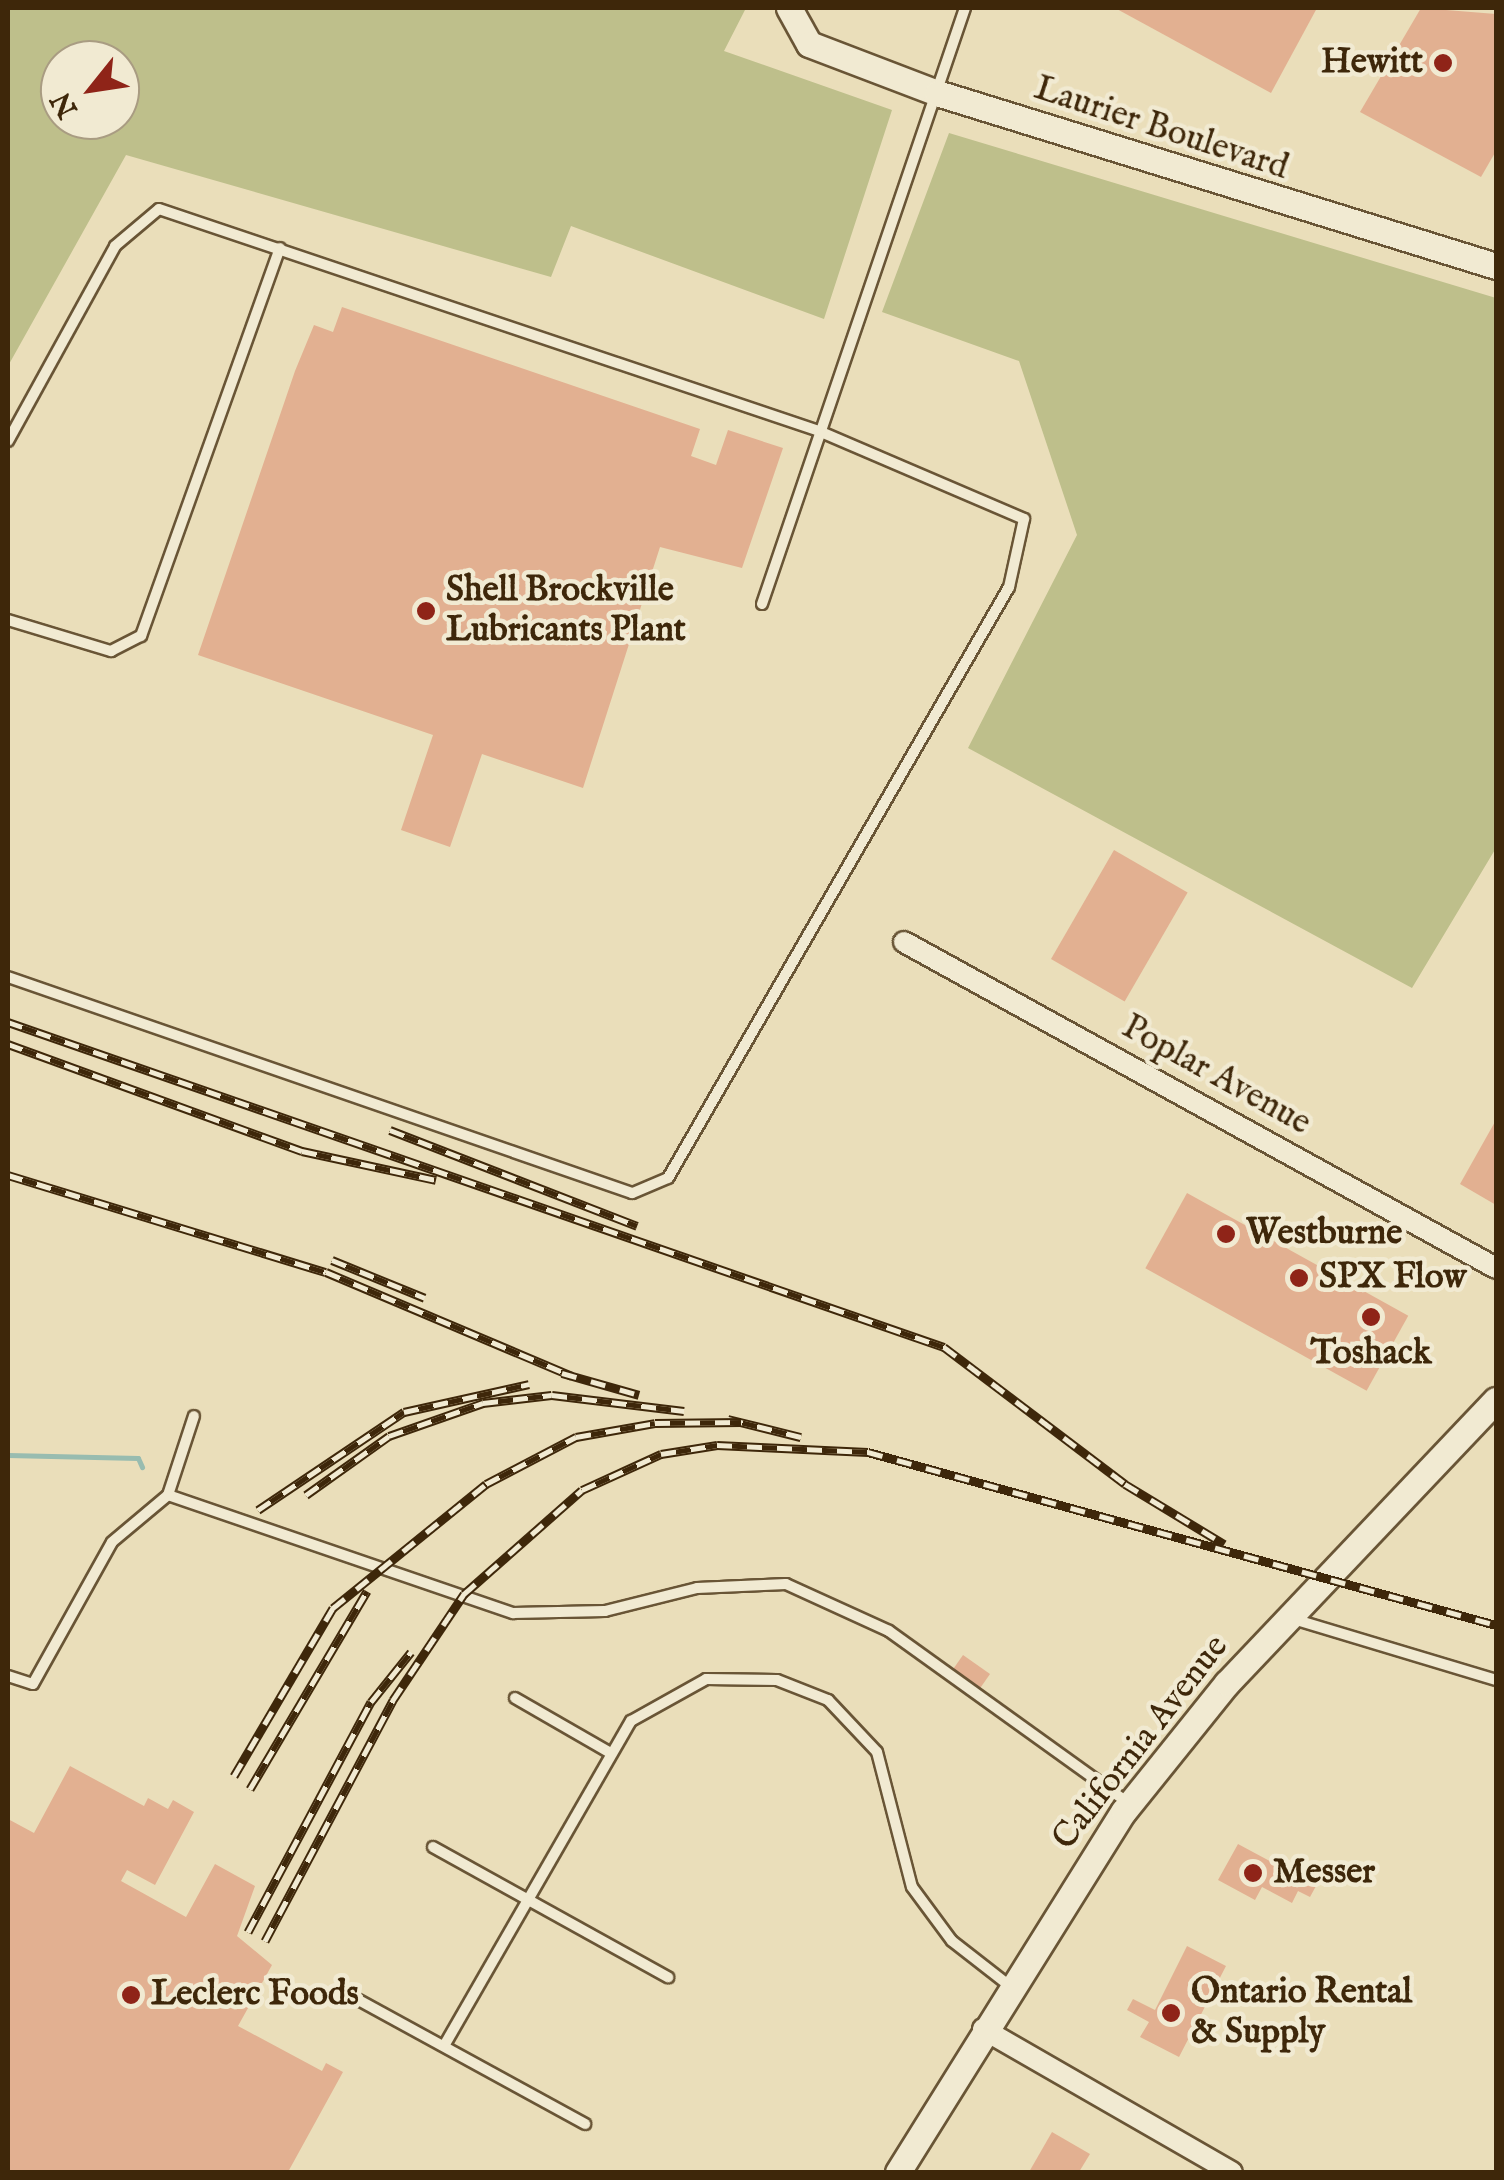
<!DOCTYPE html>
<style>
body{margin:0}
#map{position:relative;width:1504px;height:2180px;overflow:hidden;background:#eadeba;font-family:"IM FELL English",serif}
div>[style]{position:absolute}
.green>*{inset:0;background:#bebf8b}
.stream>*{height:5px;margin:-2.5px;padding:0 2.5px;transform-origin:2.5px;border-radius:2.5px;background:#98bcb0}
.building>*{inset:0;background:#e2b091;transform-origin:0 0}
.roads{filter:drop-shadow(2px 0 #695536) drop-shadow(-2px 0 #695536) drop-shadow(0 2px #695536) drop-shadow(0 -2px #695536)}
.service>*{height:10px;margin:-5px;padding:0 5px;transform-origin:5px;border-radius:5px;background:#f1ead2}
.minor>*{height:20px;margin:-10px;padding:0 10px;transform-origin:10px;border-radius:10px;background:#f1ead2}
.tertiary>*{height:25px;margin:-12.5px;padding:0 12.5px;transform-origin:12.5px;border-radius:12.5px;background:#f1ead2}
.rail>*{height:9px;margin-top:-4.5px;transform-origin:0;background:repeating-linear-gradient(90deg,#f1ead2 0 15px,#3e270a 0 30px);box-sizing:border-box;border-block:2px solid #3e270a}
.dots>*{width:28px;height:28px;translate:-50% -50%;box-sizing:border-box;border:5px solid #f1ead2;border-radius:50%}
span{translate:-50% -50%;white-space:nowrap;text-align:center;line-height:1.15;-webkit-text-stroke:9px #f1ead2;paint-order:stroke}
.poi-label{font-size:35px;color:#3e270a;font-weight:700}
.right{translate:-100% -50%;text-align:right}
.left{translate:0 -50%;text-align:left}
.street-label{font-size:35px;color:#3e270a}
.frame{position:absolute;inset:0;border:10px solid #3e270a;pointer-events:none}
.north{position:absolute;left:40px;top:40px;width:100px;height:100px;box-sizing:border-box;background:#f1ead2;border:2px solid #a99c82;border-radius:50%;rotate:240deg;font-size:28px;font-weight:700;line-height:40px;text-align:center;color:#3e270a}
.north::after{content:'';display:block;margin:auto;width:35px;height:45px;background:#8f2418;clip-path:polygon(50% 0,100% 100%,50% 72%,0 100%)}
</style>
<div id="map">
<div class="green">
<div style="clip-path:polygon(evenodd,8px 8px,746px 8px,724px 51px,892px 110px,824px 319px,571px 226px,551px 277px,126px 155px,8px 366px,8px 8px,60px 60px,120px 60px,120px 120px,60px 120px,60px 60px)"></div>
<div style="clip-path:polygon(949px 133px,1496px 298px,1496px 848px,1412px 988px,968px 748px,1077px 535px,1019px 361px,882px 312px)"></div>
</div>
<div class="stream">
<div style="left:8px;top:1455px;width:130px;rotate:1.3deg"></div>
<div style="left:138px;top:1458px;width:10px;rotate:66deg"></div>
</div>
<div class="building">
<div style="clip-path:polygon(1115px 8px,1317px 8px,1271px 93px)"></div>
<div style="clip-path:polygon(1421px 8px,1496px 14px,1496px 151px,1481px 177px,1360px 112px)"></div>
<div style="clip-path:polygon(342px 307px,700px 429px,691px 456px,716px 465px,728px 430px,783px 448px,742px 568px,660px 547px,583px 788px,482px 754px,450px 847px,401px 830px,433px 735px,198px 655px,295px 371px,314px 325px,333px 332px)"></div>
<div style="left:1114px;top:850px;width:85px;height:126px;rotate:30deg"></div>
<div style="clip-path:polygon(1496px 1120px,1496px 1205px,1460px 1184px)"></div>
<div style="left:1187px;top:1193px;width:253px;height:86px;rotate:29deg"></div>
<div style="left:963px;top:1655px;width:33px;height:18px;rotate:35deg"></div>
<div style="clip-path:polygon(70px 1766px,144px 1806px,148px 1798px,168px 1809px,173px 1800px,194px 1812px,155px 1885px,127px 1870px,121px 1881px,186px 1917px,215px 1864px,255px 1886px,237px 1936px,272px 1965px,238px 2026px,322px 2071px,326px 2063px,343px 2072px,288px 2172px,8px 2172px,8px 1819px,34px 1833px)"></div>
<div style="clip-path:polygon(1238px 1844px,1316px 1886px,1310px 1897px,1298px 1891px,1292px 1903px,1262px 1887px,1255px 1900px,1218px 1880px)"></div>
<div style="clip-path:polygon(1187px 1946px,1226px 1966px,1179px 2057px,1140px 2037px,1149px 2022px,1127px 2010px,1133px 1999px,1155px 2010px)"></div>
<div style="clip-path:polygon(1052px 2132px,1090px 2154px,1079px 2172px,1029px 2172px)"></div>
</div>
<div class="roads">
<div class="service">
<div style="left:8px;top:441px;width:222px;rotate:-61.2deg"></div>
<div style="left:115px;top:246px;width:57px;rotate:-40.1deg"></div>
<div style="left:159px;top:209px;width:696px;rotate:18.59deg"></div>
<div style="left:819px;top:431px;width:223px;rotate:23.2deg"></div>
<div style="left:1024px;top:519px;width:70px;rotate:102.4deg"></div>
<div style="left:1009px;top:587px;width:682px;rotate:119.98deg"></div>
<div style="left:668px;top:1178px;width:39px;rotate:157deg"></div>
<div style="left:632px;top:1193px;width:660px;rotate:-160.91deg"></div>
<div style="left:762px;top:604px;width:630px;rotate:-71.19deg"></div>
<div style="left:8px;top:620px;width:108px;rotate:16.8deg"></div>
<div style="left:111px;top:651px;width:34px;rotate:-27deg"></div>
<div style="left:141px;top:636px;width:412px;rotate:-70.3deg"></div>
<div style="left:168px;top:1495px;width:83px;rotate:-71.8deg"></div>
<div style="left:1293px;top:1619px;width:212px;rotate:16.7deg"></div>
<div style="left:8px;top:1676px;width:26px;rotate:18deg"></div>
<div style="left:33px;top:1684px;width:162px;rotate:-60.9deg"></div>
<div style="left:112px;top:1542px;width:73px;rotate:-40deg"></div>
<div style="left:168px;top:1495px;width:365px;rotate:18.9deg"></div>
<div style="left:513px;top:1613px;width:92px;rotate:-1.2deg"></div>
<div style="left:605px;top:1611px;width:95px;rotate:-14deg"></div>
<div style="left:697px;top:1588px;width:89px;rotate:-2.6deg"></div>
<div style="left:786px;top:1584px;width:113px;rotate:24.5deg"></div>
<div style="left:889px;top:1631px;width:294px;rotate:35.7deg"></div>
<div style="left:515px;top:1698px;width:108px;rotate:29.9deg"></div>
<div style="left:433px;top:1847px;width:269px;rotate:29deg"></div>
<div style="left:344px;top:1992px;width:275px;rotate:28.7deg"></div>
<div style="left:444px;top:2046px;width:375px;rotate:-60.1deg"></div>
<div style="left:631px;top:1721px;width:86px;rotate:-29.2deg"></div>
<div style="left:706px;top:1679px;width:71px;rotate:0.8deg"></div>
<div style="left:777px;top:1680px;width:55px;rotate:21.4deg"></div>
<div style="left:828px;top:1700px;width:71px;rotate:46.7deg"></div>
<div style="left:877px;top:1752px;width:139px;rotate:75.5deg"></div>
<div style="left:912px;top:1887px;width:67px;rotate:53.5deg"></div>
<div style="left:952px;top:1941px;width:75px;rotate:37.9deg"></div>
</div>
<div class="minor">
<div style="left:904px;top:942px;width:676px;rotate:28.84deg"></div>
<div style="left:983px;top:2029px;width:287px;rotate:29.9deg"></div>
</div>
<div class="tertiary">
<div style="left:789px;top:8px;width:41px;rotate:60.9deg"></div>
<div style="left:809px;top:44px;width:137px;rotate:20.9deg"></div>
<div style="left:937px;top:93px;width:585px;rotate:17.2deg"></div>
<div style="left:898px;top:2172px;width:426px;rotate:-58deg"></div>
<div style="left:1124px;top:1811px;width:164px;rotate:-51.2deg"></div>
<div style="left:1227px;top:1683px;width:390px;rotate:-46.5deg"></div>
</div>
</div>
<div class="rail">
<div style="left:8px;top:1022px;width:991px;rotate:19.15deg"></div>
<div style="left:944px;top:1347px;width:227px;rotate:37.1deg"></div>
<div style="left:1125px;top:1484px;width:116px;rotate:31.2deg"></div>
<div style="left:8px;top:1044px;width:313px;rotate:20deg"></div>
<div style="left:302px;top:1151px;width:137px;rotate:12.2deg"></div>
<div style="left:390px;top:1130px;width:265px;rotate:21.2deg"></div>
<div style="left:8px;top:1175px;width:332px;rotate:17deg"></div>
<div style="left:326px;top:1272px;width:267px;rotate:22.9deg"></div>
<div style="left:332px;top:1260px;width:100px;rotate:22.2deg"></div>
<div style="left:562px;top:1373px;width:80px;rotate:15.9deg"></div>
<div style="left:728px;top:1419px;width:75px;rotate:13.9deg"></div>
<div style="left:306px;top:1495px;width:102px;rotate:-35.4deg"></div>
<div style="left:389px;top:1436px;width:100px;rotate:-19.3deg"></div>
<div style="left:483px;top:1403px;width:69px;rotate:-6.6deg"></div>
<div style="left:552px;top:1395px;width:133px;rotate:6.9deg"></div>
<div style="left:258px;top:1510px;width:176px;rotate:-33.9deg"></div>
<div style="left:404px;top:1412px;width:128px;rotate:-12.6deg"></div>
<div style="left:234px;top:1776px;width:195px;rotate:-59.5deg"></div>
<div style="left:333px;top:1608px;width:197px;rotate:-39deg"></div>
<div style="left:486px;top:1484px;width:102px;rotate:-27.6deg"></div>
<div style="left:576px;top:1437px;width:80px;rotate:-10deg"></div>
<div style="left:655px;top:1423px;width:86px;rotate:-0.7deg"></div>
<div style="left:250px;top:1789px;width:230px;rotate:-59.4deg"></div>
<div style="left:248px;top:1932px;width:261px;rotate:-61.9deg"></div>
<div style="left:371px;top:1702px;width:64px;rotate:-51.3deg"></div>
<div style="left:265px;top:1941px;width:273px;rotate:-62deg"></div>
<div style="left:393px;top:1700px;width:128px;rotate:-56.2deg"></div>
<div style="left:464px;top:1594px;width:157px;rotate:-41.4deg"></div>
<div style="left:582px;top:1490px;width:87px;rotate:-24.5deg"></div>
<div style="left:661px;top:1454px;width:57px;rotate:-9.1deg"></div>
<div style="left:717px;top:1445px;width:151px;rotate:2.7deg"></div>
<div style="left:868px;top:1452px;width:651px;rotate:15.4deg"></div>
</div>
<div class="dots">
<div style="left:1443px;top:63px;background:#8f2418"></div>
<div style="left:426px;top:611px;background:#8f2418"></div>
<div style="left:1226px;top:1234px;background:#8f2418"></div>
<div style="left:1299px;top:1278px;background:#8f2418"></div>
<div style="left:1371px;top:1317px;background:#8f2418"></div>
<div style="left:1253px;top:1873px;background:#8f2418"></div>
<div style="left:131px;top:1995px;background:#8f2418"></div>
<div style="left:1171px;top:2013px;background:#8f2418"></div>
</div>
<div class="poi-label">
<span class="right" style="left:1423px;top:63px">Hewitt</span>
<span class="left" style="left:446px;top:611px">Shell Brockville<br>Lubricants Plant</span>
<span class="left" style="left:1246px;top:1234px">Westburne</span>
<span class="left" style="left:1319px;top:1278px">SPX Flow</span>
<span style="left:1371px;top:1354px">Toshack</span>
<span class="left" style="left:1273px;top:1873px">Messer</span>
<span class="left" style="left:1191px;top:2013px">Ontario Rental<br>&amp; Supply</span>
<span class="left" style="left:151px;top:1995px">Leclerc Foods</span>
</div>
<div class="street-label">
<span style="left:1161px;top:129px;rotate:18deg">Laurier Boulevard</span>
<span style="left:1216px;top:1076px;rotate:29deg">Poplar Avenue</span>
<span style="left:1141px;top:1743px;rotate:-52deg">California Avenue</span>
</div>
<div class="frame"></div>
<div class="north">N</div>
</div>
